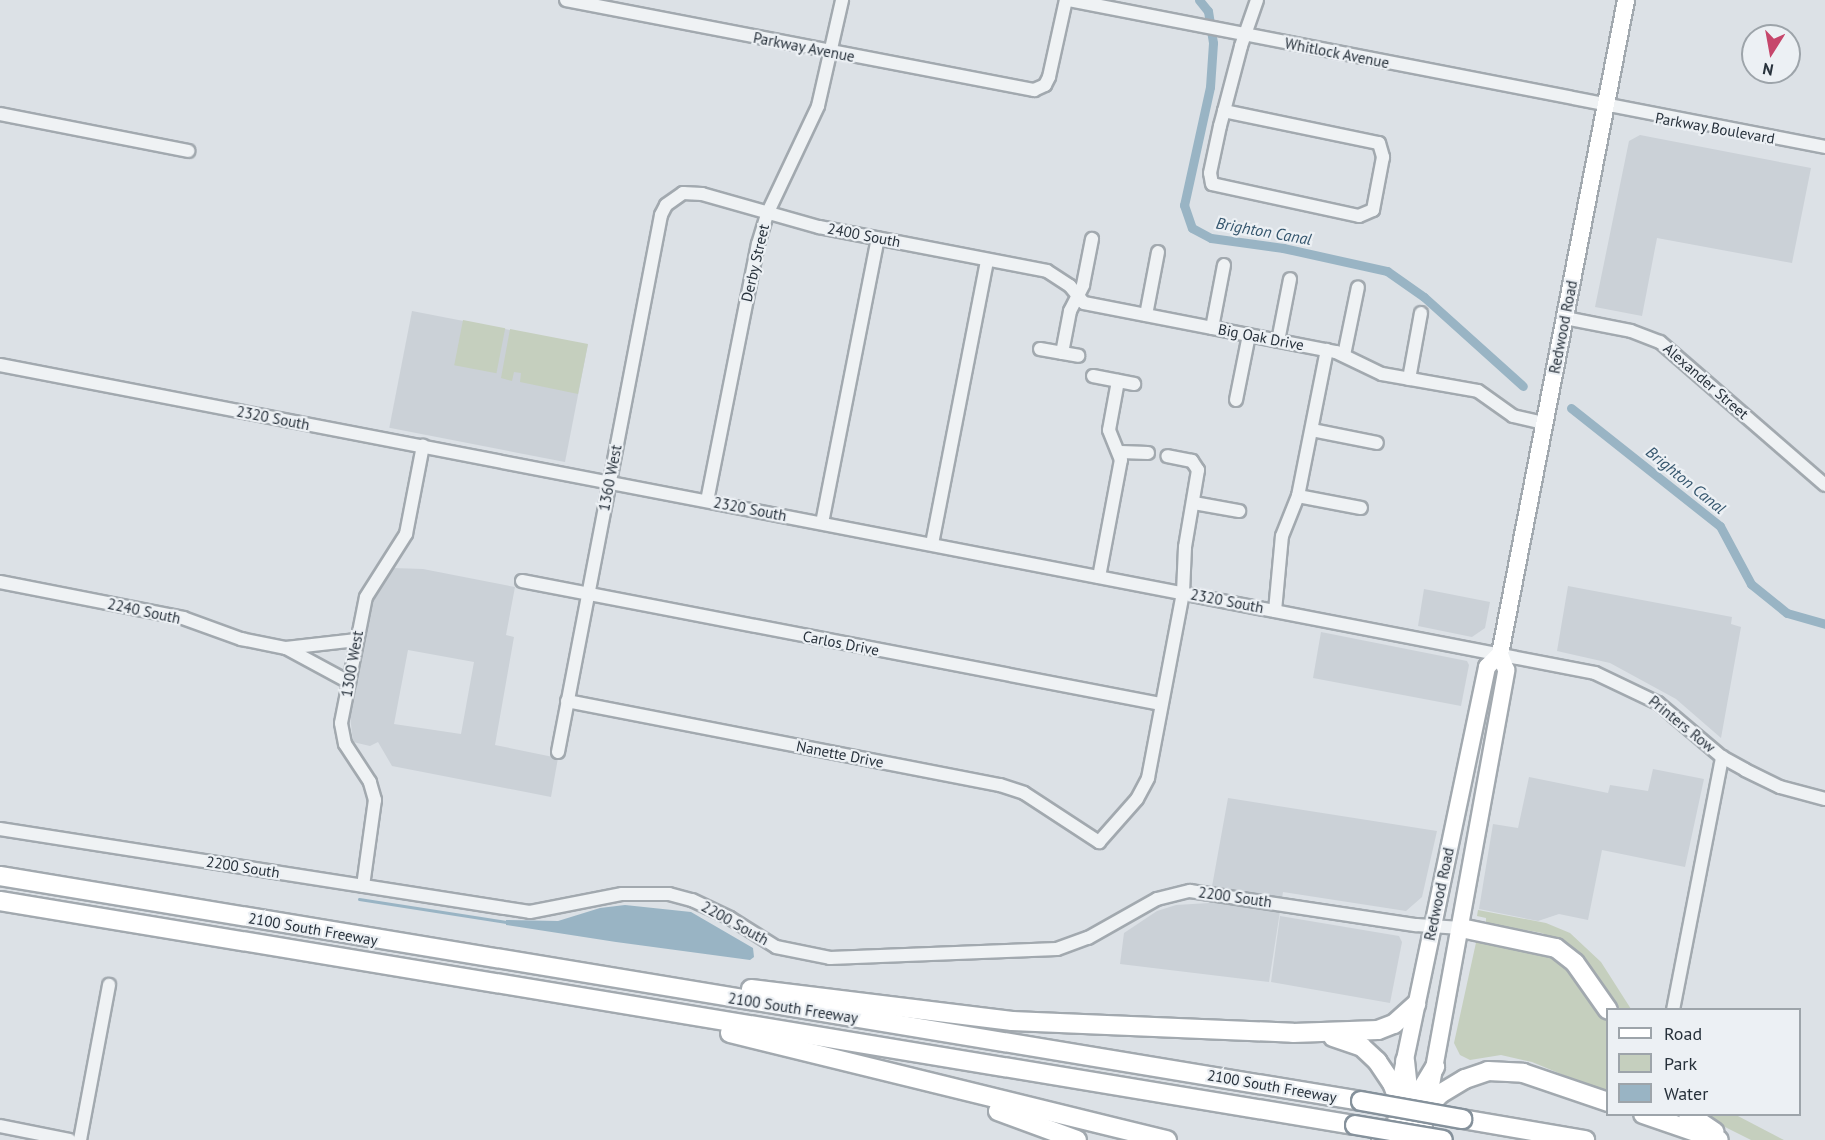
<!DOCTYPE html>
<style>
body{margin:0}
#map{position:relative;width:1825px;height:1140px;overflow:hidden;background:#dce1e6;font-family:"PT Sans",sans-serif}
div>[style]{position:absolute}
.built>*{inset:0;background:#cbd1d7;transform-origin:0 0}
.green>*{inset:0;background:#c5cfbe;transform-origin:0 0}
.water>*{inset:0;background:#99b4c4}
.stream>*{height:3px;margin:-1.5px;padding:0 1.5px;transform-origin:1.5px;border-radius:1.5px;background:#99b4c4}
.canal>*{height:9px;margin:-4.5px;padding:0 4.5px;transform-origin:4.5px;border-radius:4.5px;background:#99b4c4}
.roads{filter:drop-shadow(2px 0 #a2a9af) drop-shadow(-2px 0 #a2a9af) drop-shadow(0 2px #a2a9af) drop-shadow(0 -2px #a2a9af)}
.minor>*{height:12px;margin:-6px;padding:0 6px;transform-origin:6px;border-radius:6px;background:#eff2f4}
.major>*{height:16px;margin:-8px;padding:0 8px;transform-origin:8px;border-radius:8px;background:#fff}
.highway>*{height:18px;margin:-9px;padding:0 9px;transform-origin:9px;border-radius:9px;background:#fff}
.bridges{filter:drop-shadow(2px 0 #85919b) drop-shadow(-2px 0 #85919b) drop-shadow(0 2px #85919b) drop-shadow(0 -2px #85919b)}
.highway-bridge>*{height:18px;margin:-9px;padding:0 9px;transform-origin:9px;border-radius:9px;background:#fff}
span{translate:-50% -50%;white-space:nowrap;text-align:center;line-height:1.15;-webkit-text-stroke:4.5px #ecf0f4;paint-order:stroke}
.street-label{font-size:15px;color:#27313b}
.water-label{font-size:16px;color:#34556d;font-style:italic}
.legend{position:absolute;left:1606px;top:1008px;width:195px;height:108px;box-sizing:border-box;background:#ecf0f4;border:2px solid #9da4aa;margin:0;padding:8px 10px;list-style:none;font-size:18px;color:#27313b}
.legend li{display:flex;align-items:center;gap:12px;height:30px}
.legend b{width:30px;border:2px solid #9da4aa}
.north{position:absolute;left:1741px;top:24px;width:60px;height:60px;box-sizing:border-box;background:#ecf0f4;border:2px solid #9da4aa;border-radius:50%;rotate:191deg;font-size:16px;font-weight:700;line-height:24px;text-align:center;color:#27313b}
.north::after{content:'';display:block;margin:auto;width:21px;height:27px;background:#c6466b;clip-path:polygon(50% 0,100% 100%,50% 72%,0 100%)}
</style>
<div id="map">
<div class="built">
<div style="clip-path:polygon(1640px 135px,1811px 168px,1792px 263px,1657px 238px,1642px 316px,1595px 307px,1629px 141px)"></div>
<div style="left:412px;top:311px;width:179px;height:119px;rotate:11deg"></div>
<div style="clip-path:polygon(evenodd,393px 568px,423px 569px,515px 587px,506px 635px,514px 637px,495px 745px,558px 758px,551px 797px,392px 766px,378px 742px,370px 746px,353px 742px,350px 716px,371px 609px,379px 586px,393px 568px,408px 650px,474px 662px,461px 734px,394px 724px,408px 650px)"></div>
<div style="clip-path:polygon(1568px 586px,1732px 617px,1731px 624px,1741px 627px,1721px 738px,1676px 699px,1610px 663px,1557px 651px)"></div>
<div style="clip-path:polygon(1424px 589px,1490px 602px,1485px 628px,1472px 637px,1418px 626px)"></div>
<div style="clip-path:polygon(1321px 632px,1467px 661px,1469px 665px,1461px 706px,1313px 678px)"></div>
<div style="clip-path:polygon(1653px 769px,1704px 779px,1685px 867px,1602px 850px,1588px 920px,1559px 914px,1538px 921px,1479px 909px,1493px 824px,1518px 828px,1529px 777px,1608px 793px,1610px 785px,1648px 791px)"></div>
<div style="clip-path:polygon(1228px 798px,1437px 831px,1422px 897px,1406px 911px,1283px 892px,1269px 982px,1120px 964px,1124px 933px,1157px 911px,1176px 905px,1209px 903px)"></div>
<div style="clip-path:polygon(1280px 916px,1399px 936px,1402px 942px,1390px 1003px,1271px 982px)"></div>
</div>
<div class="green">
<div style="left:463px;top:320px;width:43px;height:46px;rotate:11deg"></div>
<div style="clip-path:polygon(510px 329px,588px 344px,578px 394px,520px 382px,521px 373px,514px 372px,512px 381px,501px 378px)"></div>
<div style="clip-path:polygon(1478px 910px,1546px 923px,1570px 933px,1601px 962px,1631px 1009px,1616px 1009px,1584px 960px,1567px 945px,1542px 933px,1486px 923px,1486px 918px,1477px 916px)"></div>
<div style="clip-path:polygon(1477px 938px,1560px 957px,1607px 1016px,1607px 1093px,1532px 1062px,1501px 1055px,1470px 1060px,1460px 1055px,1454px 1043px)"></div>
<div style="clip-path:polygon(1701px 1115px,1736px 1115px,1784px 1140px,1751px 1140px)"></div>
</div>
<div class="water">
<div style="clip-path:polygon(625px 905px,691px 912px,753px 948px,754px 957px,750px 960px,616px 942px,506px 925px,506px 920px,558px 921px,600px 908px)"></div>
</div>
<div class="stream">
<div style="left:359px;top:899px;width:149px;rotate:8.9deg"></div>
</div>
<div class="canal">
<div style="left:1199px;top:0;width:14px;rotate:51deg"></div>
<div style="left:1208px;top:11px;width:32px;rotate:81deg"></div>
<div style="left:1213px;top:43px;width:44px;rotate:93.9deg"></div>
<div style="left:1210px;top:87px;width:121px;rotate:102.4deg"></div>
<div style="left:1184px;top:205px;width:24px;rotate:71deg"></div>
<div style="left:1192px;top:228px;width:21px;rotate:28deg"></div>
<div style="left:1211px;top:238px;width:73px;rotate:7.9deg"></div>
<div style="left:1283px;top:248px;width:107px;rotate:12.5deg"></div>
<div style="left:1387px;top:271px;width:45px;rotate:35.1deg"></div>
<div style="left:1424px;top:297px;width:133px;rotate:42deg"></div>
<div style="left:1571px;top:408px;width:190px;rotate:38.4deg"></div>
<div style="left:1720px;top:526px;width:66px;rotate:61.9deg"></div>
<div style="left:1751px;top:584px;width:46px;rotate:38.9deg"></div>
<div style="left:1787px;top:613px;width:40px;rotate:16deg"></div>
</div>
<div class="roads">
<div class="minor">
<div style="left:566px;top:0;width:477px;rotate:10.9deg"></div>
<div style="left:1034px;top:90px;width:12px;rotate:-24deg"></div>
<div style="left:1045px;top:85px;width:9px;rotate:-63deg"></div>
<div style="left:1049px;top:77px;width:79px;rotate:-77.6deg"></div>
<div style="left:1069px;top:0;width:770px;rotate:11deg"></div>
<div style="left:1224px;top:111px;width:158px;rotate:11.7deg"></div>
<div style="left:1379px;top:143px;width:15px;rotate:74deg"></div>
<div style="left:1383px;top:157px;width:54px;rotate:100.7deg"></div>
<div style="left:1373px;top:210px;width:15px;rotate:157deg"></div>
<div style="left:1359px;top:216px;width:150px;rotate:-167.7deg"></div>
<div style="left:1212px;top:184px;width:11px;rotate:-100deg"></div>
<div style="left:1210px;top:173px;width:48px;rotate:-78deg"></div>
<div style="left:1220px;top:126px;width:16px;rotate:-75deg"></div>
<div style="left:1224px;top:111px;width:67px;rotate:-75.3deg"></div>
<div style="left:1241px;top:46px;width:49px;rotate:-70.8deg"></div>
<div style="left:0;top:114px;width:192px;rotate:11.1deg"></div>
<div style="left:1146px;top:315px;width:64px;rotate:-79.2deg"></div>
<div style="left:1565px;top:318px;width:67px;rotate:11.1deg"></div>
<div style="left:1631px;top:331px;width:31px;rotate:21deg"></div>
<div style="left:1660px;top:342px;width:218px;rotate:40.9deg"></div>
<div style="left:1212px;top:328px;width:64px;rotate:-79.2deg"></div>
<div style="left:1278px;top:341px;width:63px;rotate:-79deg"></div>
<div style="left:1040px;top:349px;width:39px;rotate:10deg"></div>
<div style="left:1062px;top:353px;width:43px;rotate:-79.2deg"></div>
<div style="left:1070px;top:311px;width:29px;rotate:-63deg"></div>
<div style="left:1083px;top:285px;width:47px;rotate:-78.9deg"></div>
<div style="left:1344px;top:355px;width:69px;rotate:-78.4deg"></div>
<div style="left:0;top:365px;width:1624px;rotate:10.93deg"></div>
<div style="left:1595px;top:673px;width:70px;rotate:25.5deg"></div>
<div style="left:1658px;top:703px;width:84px;rotate:40.2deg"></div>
<div style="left:1722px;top:757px;width:26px;rotate:29deg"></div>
<div style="left:1745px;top:770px;width:39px;rotate:26deg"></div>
<div style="left:1780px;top:787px;width:47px;rotate:14.9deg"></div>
<div style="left:1093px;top:376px;width:42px;rotate:11deg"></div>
<div style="left:1409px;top:379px;width:67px;rotate:-79.7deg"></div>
<div style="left:1236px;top:400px;width:66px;rotate:-78.7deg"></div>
<div style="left:1312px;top:430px;width:66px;rotate:11.3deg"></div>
<div style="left:1121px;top:452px;width:27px;rotate:2deg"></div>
<div style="left:1298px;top:496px;width:64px;rotate:10.8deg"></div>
<div style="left:707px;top:501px;width:262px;rotate:-78.8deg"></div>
<div style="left:758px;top:244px;width:34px;rotate:-73deg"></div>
<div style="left:768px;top:212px;width:117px;rotate:-64.7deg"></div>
<div style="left:818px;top:106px;width:109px;rotate:-77.2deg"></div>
<div style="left:1194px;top:503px;width:46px;rotate:10.1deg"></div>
<div style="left:822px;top:523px;width:290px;rotate:-78.9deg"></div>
<div style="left:932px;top:544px;width:289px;rotate:-79deg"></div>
<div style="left:1099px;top:577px;width:119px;rotate:-79.4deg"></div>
<div style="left:1121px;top:460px;width:32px;rotate:-112deg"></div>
<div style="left:1109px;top:430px;width:50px;rotate:-79.6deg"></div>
<div style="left:522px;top:581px;width:651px;rotate:10.9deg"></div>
<div style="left:0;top:582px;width:187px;rotate:11.1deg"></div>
<div style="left:183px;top:618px;width:62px;rotate:19.9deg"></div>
<div style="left:241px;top:639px;width:46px;rotate:11.3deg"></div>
<div style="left:286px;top:648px;width:72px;rotate:28.4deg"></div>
<div style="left:1275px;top:611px;width:75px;rotate:-84.7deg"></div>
<div style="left:1282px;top:536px;width:43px;rotate:-68.2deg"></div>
<div style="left:1298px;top:496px;width:149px;rotate:-78.8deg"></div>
<div style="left:286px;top:648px;width:71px;rotate:-6.4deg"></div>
<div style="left:567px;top:701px;width:441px;rotate:11deg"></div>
<div style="left:1000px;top:785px;width:25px;rotate:18deg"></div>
<div style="left:1024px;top:793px;width:90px;rotate:33.2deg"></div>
<div style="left:1099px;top:842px;width:57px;rotate:-48.5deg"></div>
<div style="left:1137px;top:799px;width:24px;rotate:-62deg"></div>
<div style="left:1148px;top:778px;width:188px;rotate:-79.3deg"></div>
<div style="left:1183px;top:593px;width:46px;rotate:-87.5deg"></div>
<div style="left:1185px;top:547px;width:78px;rotate:-80.4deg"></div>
<div style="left:1198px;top:470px;width:11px;rotate:-124deg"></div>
<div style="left:1192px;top:461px;width:25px;rotate:-169deg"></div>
<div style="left:558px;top:752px;width:547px;rotate:-79.14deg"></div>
<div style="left:661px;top:215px;width:11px;rotate:-63deg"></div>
<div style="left:666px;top:205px;width:21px;rotate:-35deg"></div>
<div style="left:683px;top:193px;width:19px;rotate:3deg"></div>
<div style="left:702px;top:194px;width:122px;rotate:15.8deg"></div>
<div style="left:819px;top:227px;width:232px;rotate:10.9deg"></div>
<div style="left:1047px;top:271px;width:27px;rotate:33deg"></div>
<div style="left:1070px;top:286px;width:22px;rotate:51deg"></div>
<div style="left:1084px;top:303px;width:257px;rotate:11deg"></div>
<div style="left:1336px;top:352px;width:51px;rotate:25.6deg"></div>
<div style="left:1382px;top:374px;width:97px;rotate:10deg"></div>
<div style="left:1478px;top:391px;width:43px;rotate:35.5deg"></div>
<div style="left:1513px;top:416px;width:32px;rotate:13deg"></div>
<div style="left:0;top:829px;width:536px;rotate:8.9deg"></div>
<div style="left:530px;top:912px;width:94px;rotate:-11.1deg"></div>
<div style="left:622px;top:894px;width:47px"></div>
<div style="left:669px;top:894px;width:24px;rotate:15deg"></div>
<div style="left:692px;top:900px;width:42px;rotate:25.3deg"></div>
<div style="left:730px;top:918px;width:54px;rotate:32.2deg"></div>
<div style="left:776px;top:947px;width:55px;rotate:11.5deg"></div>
<div style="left:830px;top:958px;width:227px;rotate:-2.3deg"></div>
<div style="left:1057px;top:949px;width:33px;rotate:-20deg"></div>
<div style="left:1088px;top:938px;width:79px;rotate:-29.5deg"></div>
<div style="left:1157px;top:899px;width:34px;rotate:-14deg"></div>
<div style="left:1190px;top:891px;width:229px;rotate:8.6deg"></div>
<div style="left:1416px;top:925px;width:45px;rotate:3.8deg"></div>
<div style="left:363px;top:886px;width:87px;rotate:-82.1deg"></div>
<div style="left:375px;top:800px;width:19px;rotate:-106deg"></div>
<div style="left:370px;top:782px;width:45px;rotate:-123.3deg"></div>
<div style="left:345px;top:744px;width:21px;rotate:-101deg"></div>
<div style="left:341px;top:723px;width:128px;rotate:-78.8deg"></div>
<div style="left:366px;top:597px;width:75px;rotate:-57.6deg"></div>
<div style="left:406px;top:534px;width:90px;rotate:-79.1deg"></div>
<div style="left:1673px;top:1010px;width:258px;rotate:-79deg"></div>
<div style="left:0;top:1126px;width:71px;rotate:11.3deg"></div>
<div style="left:80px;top:1140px;width:158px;rotate:-79.4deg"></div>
</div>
<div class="major">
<div style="left:1402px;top:1074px;width:416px;rotate:-78.2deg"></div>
<div style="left:1487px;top:667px;width:18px;rotate:-45deg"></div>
<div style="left:1500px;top:654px;width:666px;rotate:-79.09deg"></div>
<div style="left:1421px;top:1140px;width:478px;rotate:-79.7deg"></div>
<div style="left:1506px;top:670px;width:17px;rotate:-111deg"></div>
</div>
<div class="highway">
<div style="left:0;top:876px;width:1379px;rotate:9.39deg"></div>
<div style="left:0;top:901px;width:1373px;rotate:9.39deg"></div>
<div style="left:1461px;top:928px;width:97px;rotate:11.9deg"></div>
<div style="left:1556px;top:948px;width:24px;rotate:38deg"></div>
<div style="left:1575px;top:963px;width:57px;rotate:54.9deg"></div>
<div style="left:751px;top:989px;width:263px;rotate:7deg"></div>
<div style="left:1012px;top:1021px;width:281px;rotate:2.4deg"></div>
<div style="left:1293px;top:1033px;width:85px;rotate:-2deg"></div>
<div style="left:1378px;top:1030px;width:17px;rotate:-21deg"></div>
<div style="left:1394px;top:1024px;width:30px;rotate:-42deg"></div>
<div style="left:730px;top:1033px;width:450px;rotate:13.8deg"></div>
<div style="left:1333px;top:1037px;width:31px;rotate:19deg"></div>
<div style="left:1362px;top:1047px;width:21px;rotate:43deg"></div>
<div style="left:1377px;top:1061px;width:27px;rotate:56deg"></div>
<div style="left:1392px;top:1083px;width:42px;rotate:69deg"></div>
<div style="left:1405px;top:1061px;width:46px;rotate:83.8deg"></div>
<div style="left:998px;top:1111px;width:84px;rotate:20.2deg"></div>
<div style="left:1643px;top:1114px;width:80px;rotate:18.9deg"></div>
<div style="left:1688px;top:1114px;width:32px;rotate:34deg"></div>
<div style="left:1462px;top:1119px;width:125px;rotate:9.7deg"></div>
<div style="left:1381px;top:1140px;width:45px;rotate:-47.7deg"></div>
<div style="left:1411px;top:1107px;width:47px;rotate:-59deg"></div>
<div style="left:1397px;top:1140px;width:63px;rotate:-46.9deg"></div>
<div style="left:1440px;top:1094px;width:29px;rotate:-31deg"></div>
<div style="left:1465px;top:1079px;width:24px;rotate:-19deg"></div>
<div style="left:1488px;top:1071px;width:35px;rotate:3deg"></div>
<div style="left:1523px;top:1073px;width:90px;rotate:18.8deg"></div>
</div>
</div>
<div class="bridges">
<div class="highway-bridge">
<div style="left:1361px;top:1101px;width:103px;rotate:10.1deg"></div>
<div style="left:1355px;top:1125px;width:89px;rotate:9.7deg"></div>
</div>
</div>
<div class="street-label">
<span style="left:804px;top:47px;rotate:11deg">Parkway Avenue</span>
<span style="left:1337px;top:53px;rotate:11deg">Whitlock Avenue</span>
<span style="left:1715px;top:128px;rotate:10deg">Parkway Boulevard</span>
<span style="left:864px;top:235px;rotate:11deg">2400 South</span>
<span style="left:755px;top:263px;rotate:-77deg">Derby Street</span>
<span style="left:1563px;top:327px;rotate:-79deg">Redwood Road</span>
<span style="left:1261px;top:337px;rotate:11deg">Big Oak Drive</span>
<span style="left:1706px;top:381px;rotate:41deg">Alexander Street</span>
<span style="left:273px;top:418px;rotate:11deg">2320 South</span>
<span style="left:610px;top:478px;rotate:-79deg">1360 West</span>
<span style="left:750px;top:509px;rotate:11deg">2320 South</span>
<span style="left:1227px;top:601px;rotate:11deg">2320 South</span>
<span style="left:144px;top:611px;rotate:12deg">2240 South</span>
<span style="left:841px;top:643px;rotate:11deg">Carlos Drive</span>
<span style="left:352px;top:664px;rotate:-80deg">1300 West</span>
<span style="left:1682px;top:724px;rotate:39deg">Printers Row</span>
<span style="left:840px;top:754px;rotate:11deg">Nanette Drive</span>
<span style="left:243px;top:867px;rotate:9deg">2200 South</span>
<span style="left:1439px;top:894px;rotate:-78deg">Redwood Road</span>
<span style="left:1235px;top:897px;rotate:8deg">2200 South</span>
<span style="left:735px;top:923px;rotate:29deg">2200 South</span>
<span style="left:313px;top:929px;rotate:10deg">2100 South Freeway</span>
<span style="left:793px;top:1008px;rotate:9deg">2100 South Freeway</span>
<span style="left:1272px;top:1086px;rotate:10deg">2100 South Freeway</span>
</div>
<div class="water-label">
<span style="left:1264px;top:231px;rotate:10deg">Brighton Canal</span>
<span style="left:1686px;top:480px;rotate:39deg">Brighton Canal</span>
</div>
<ul class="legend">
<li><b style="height:8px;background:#fff"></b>Road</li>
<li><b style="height:16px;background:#c5cfbe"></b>Park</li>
<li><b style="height:16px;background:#99b4c4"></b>Water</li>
</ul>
<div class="north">N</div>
</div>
